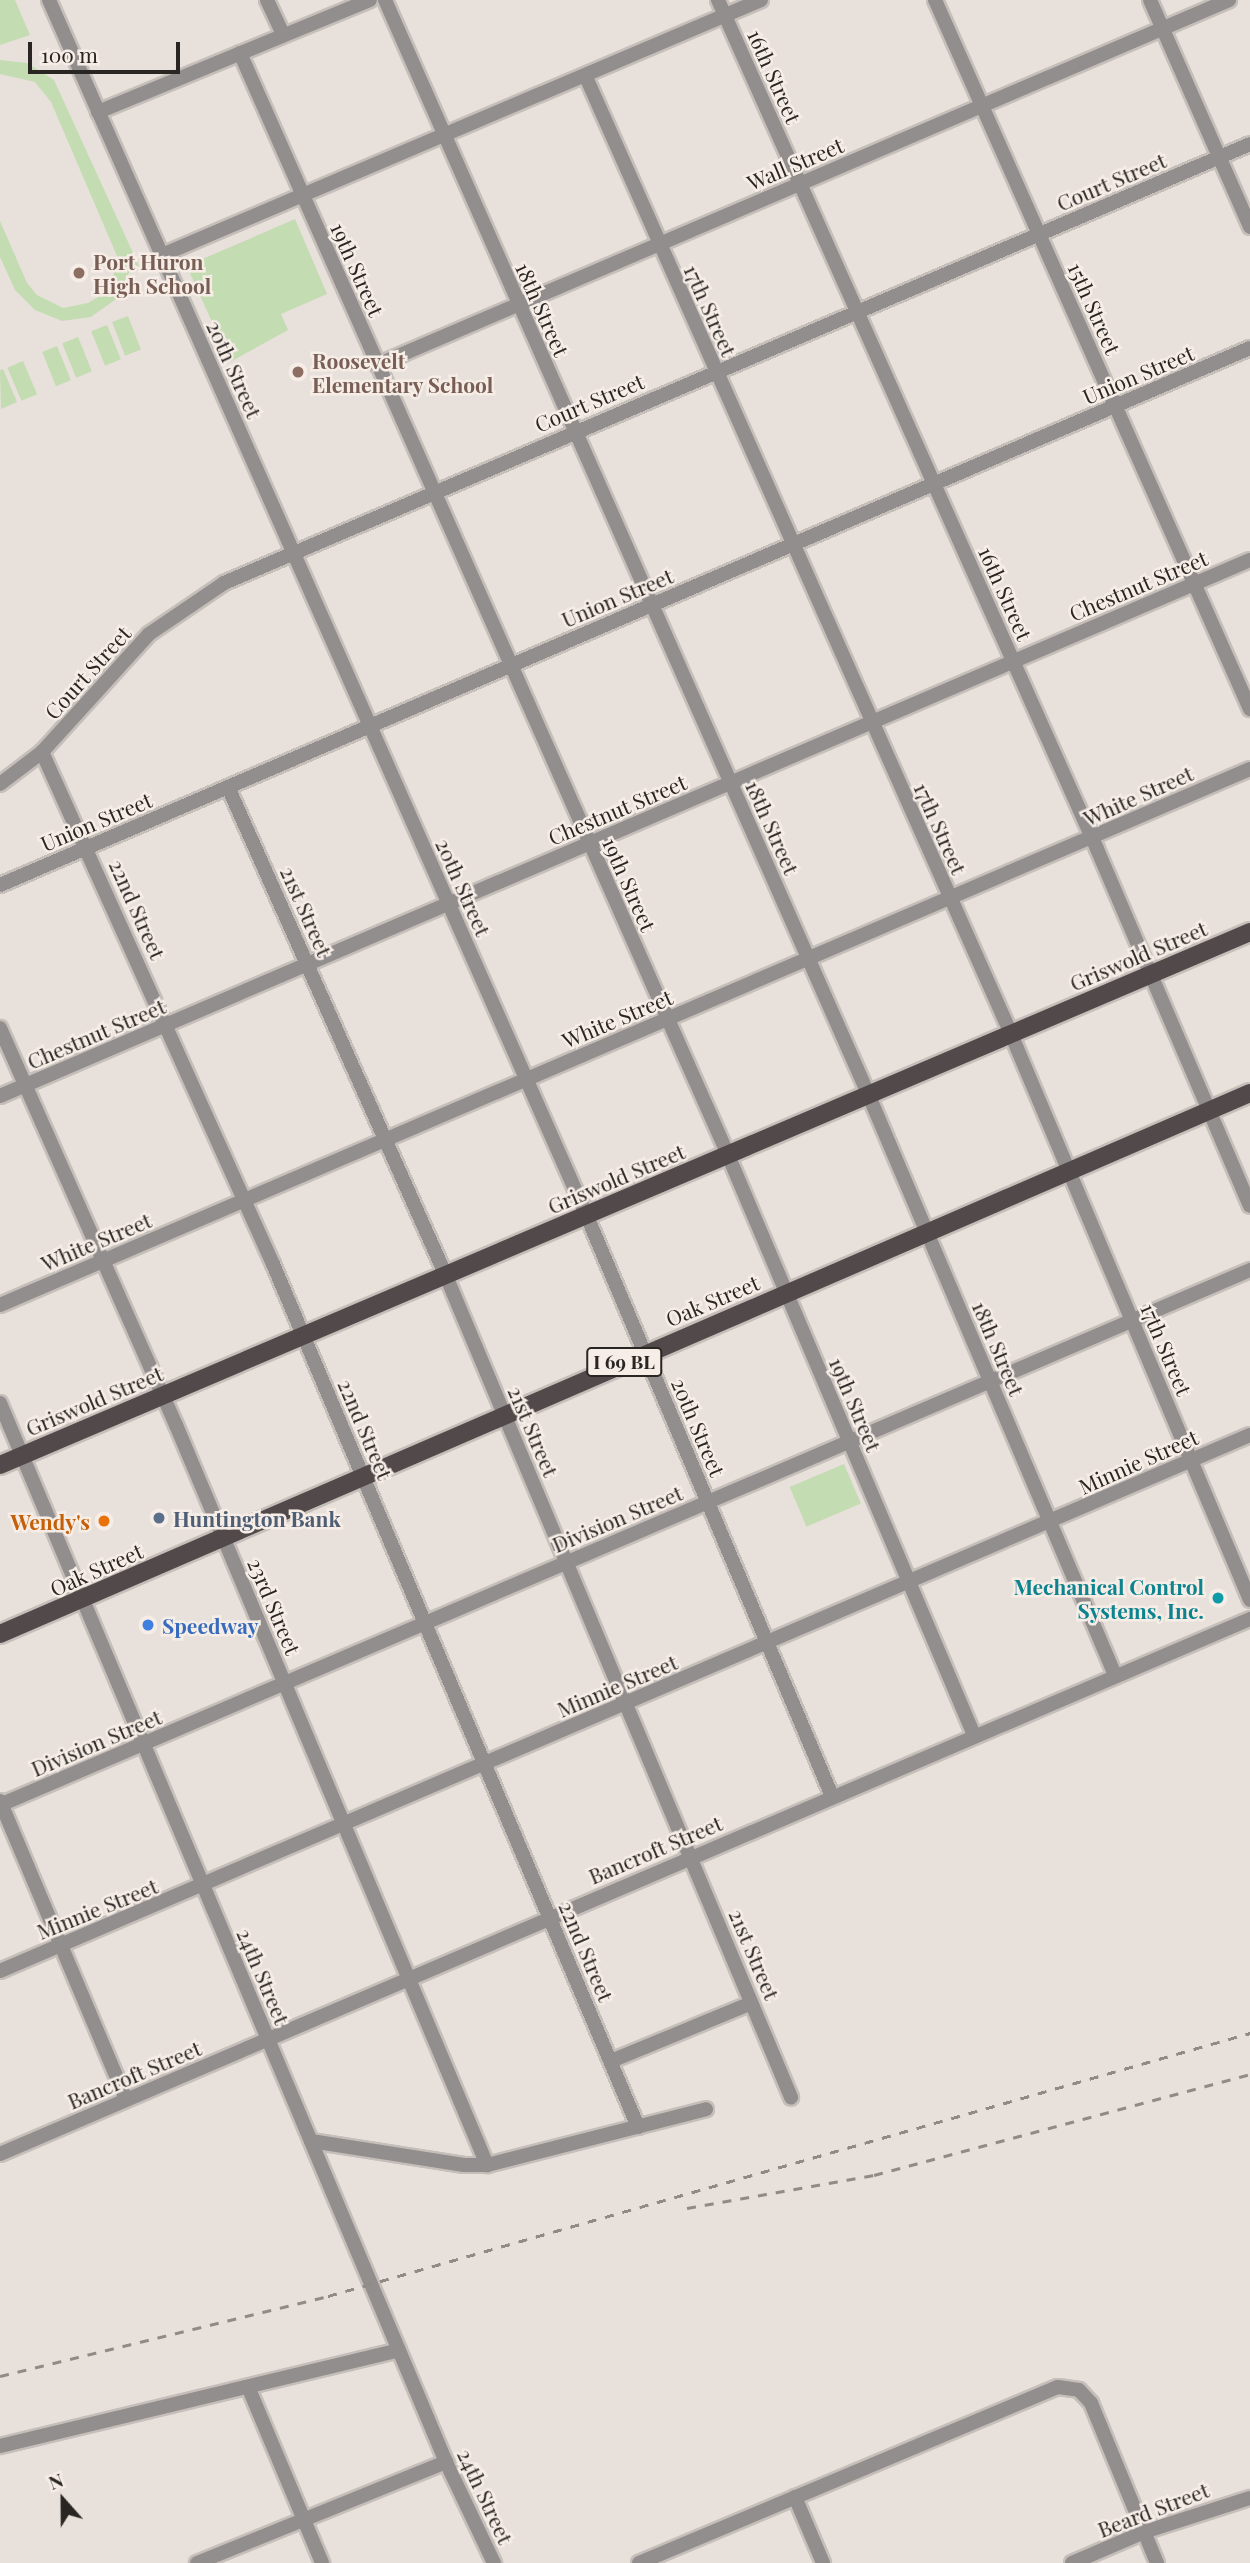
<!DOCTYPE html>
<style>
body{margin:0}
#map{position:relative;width:1250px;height:2563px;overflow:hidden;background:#e8e0da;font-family:"Playfair Display",serif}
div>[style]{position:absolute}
.green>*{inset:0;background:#c3dcb2;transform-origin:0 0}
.roads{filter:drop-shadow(2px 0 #c5beb9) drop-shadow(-2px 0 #c5beb9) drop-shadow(0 2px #c5beb9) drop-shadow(0 -2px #c5beb9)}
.minor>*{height:14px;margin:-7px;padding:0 7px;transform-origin:7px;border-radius:7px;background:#928e8e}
.major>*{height:18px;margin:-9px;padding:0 9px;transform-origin:9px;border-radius:9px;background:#524a4a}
.rail>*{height:2.5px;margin-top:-1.25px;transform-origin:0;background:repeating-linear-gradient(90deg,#918b87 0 9px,transparent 0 18px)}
.dots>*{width:19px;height:19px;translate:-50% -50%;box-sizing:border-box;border:4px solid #f6ede7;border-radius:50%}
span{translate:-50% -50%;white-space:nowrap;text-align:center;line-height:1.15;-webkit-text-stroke:5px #f6ede7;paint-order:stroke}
.shield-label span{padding:2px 5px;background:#f6ede7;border:2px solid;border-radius:5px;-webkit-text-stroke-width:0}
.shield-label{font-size:19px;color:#282523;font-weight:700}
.street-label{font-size:21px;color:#282523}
.education-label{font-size:21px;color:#785e54;font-weight:700}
.left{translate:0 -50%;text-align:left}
.service-label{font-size:21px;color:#4e5e75;font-weight:700}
.food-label{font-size:21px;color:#c56008;font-weight:700}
.right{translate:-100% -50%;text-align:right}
.culture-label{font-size:21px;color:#0d838f;font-weight:700}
.shop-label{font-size:21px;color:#366cbe;font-weight:700}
.north{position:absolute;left:28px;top:2465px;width:70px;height:70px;-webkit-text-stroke:5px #f6ede7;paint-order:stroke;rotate:339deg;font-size:19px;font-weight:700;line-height:28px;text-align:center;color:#282523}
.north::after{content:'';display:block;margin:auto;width:24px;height:32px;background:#282523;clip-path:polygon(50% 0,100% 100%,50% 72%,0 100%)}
.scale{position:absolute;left:28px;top:42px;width:152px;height:32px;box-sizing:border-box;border:4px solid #282523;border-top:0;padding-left:9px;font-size:21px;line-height:24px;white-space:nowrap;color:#282523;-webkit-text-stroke:5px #f6ede7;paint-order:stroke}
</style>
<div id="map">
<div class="green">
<div style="clip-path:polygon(0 0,15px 0,30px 35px,0 45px)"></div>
<div style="clip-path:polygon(0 60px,27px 63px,54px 80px,139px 266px,130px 271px,116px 299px,91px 317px,62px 321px,35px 310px,15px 290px,0 257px,0 221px,27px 283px,37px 295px,63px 308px,88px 303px,100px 296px,116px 270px,117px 256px,51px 102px,35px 82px,0 74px)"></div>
<div style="clip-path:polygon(295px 219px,327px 294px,281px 314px,288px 330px,230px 362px,189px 271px,191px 264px)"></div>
<div style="left:128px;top:316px;width:36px;height:17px;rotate:69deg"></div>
<div style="left:107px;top:325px;width:37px;height:17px;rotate:68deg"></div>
<div style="left:78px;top:337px;width:37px;height:17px;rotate:68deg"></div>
<div style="left:57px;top:346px;width:37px;height:16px;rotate:68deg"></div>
<div style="left:23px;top:361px;width:36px;height:17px;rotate:67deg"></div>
<div style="clip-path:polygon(3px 369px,17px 402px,1px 409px,0 370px)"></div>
<div style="left:844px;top:1464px;width:43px;height:59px;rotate:67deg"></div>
</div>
<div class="roads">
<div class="minor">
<div style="left:49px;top:0;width:1327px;rotate:66.14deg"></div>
<div style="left:586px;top:1214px;width:632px;rotate:67.09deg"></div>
<div style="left:267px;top:0;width:38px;rotate:65deg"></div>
<div style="left:385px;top:0;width:1198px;rotate:66.17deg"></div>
<div style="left:869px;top:1096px;width:629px;rotate:66.98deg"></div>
<div style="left:718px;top:0;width:930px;rotate:65.94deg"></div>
<div style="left:1097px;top:849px;width:388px;rotate:66.8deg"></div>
<div style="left:935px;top:0;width:776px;rotate:66.05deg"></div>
<div style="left:1150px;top:0;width:248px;rotate:66.2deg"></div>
<div style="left:240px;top:53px;width:1205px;rotate:66.11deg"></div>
<div style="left:728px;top:1155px;width:630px;rotate:67.02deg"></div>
<div style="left:586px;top:77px;width:1047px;rotate:66.05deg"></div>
<div style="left:1011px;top:1034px;width:614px;rotate:67.11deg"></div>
<div style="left:98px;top:112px;width:294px;rotate:-22.4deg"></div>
<div style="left:162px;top:255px;width:651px;rotate:-23.06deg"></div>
<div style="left:377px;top:365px;width:927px;rotate:-23.19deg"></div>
<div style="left:42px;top:752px;width:562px;rotate:65.72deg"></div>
<div style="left:273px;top:1264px;width:937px;rotate:67.07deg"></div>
<div style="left:0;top:784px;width:53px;rotate:-37.3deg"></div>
<div style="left:42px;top:752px;width:159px;rotate:-47.8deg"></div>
<div style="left:149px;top:634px;width:91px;rotate:-34.2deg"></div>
<div style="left:224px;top:583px;width:1116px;rotate:-23.16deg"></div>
<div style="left:228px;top:787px;width:535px;rotate:65.97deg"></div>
<div style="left:446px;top:1276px;width:891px;rotate:67.21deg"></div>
<div style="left:0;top:885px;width:1360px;rotate:-23.25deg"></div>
<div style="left:0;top:1028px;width:434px;rotate:66.1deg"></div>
<div style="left:176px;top:1425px;width:803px;rotate:67.2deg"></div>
<div style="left:0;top:1096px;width:1360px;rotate:-23.21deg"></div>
<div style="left:0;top:1305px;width:1360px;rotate:-23.21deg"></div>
<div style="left:0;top:1403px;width:1149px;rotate:67.16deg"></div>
<div style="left:446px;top:2462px;width:112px;rotate:64.6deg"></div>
<div style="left:0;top:1801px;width:324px;rotate:67.1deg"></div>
<div style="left:0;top:1805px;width:1360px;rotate:-23.17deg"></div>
<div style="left:0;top:1971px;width:1360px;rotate:-23.21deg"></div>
<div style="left:611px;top:2061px;width:152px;rotate:-22.4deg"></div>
<div style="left:311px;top:2141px;width:155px;rotate:8.9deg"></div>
<div style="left:464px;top:2165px;width:23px"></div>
<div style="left:487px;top:2165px;width:226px;rotate:-14.3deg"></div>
<div style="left:0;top:2154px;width:1360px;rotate:-23.17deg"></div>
<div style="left:249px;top:2389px;width:189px;rotate:67.2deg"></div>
<div style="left:0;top:2446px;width:410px;rotate:-13.5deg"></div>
<div style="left:795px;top:2497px;width:72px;rotate:67deg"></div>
<div style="left:197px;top:2563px;width:269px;rotate:-22.1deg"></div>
<div style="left:639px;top:2563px;width:454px;rotate:-22.8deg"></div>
<div style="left:1058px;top:2387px;width:21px;rotate:8deg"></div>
<div style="left:1079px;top:2390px;width:18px;rotate:47deg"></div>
<div style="left:1091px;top:2403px;width:173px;rotate:67.6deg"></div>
<div style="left:1072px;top:2563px;width:78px;rotate:-23.3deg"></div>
<div style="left:1144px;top:2532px;width:111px;rotate:-17.8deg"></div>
</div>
<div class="major">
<div style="left:0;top:1465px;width:1359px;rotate:-23.09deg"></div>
<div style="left:0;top:1634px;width:1362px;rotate:-23.4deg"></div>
</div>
</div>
<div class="rail">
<div style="left:687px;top:2208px;width:190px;rotate:-10deg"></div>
<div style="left:874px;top:2175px;width:389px;rotate:-15deg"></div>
<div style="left:0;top:2376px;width:338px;rotate:-13.7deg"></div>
<div style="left:328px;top:2296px;width:959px;rotate:-15.92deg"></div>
</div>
<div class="dots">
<div style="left:79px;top:273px;background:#8d6e63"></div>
<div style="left:298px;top:372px;background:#8d6e63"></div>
<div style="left:159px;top:1518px;background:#5c6f8a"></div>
<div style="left:104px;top:1521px;background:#e8710a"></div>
<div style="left:1218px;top:1598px;background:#0f9aa8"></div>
<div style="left:148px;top:1625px;background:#3f7fe0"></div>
</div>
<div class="shield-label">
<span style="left:624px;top:1362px">I 69 BL</span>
</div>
<div class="street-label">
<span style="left:775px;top:76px;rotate:66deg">16th Street</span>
<span style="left:795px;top:163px;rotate:-23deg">Wall Street</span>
<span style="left:1111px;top:181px;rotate:-23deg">Court Street</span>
<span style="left:358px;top:269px;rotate:66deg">19th Street</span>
<span style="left:1095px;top:308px;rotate:66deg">15th Street</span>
<span style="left:543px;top:309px;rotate:66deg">18th Street</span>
<span style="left:711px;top:310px;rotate:66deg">17th Street</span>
<span style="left:235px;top:369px;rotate:66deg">20th Street</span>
<span style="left:1138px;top:374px;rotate:-23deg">Union Street</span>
<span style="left:589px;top:402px;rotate:-23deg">Court Street</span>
<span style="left:1138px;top:585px;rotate:-23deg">Chestnut Street</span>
<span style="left:1006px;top:593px;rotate:66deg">16th Street</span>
<span style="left:617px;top:597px;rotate:-23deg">Union Street</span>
<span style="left:87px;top:672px;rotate:-48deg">Court Street</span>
<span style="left:1138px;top:795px;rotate:-24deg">White Street</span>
<span style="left:617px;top:809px;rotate:-23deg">Chestnut Street</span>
<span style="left:96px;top:821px;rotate:-23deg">Union Street</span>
<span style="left:773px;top:827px;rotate:66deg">18th Street</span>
<span style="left:941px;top:828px;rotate:66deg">17th Street</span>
<span style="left:630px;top:884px;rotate:66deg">19th Street</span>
<span style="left:464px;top:887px;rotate:66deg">20th Street</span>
<span style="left:138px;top:909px;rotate:66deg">22nd Street</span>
<span style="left:307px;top:911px;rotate:66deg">21st Street</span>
<span style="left:1138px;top:955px;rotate:-23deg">Griswold Street</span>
<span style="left:617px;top:1018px;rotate:-23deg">White Street</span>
<span style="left:96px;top:1033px;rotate:-23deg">Chestnut Street</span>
<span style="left:616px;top:1178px;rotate:-23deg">Griswold Street</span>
<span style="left:96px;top:1241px;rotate:-23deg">White Street</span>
<span style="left:712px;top:1300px;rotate:-23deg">Oak Street</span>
<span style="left:999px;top:1348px;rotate:67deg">18th Street</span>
<span style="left:1167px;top:1349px;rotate:67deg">17th Street</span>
<span style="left:94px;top:1400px;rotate:-23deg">Griswold Street</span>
<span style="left:856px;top:1404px;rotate:67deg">19th Street</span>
<span style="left:699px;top:1427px;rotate:67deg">20th Street</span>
<span style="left:366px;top:1429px;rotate:67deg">22nd Street</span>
<span style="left:534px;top:1431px;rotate:67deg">21st Street</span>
<span style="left:1138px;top:1461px;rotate:-24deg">Minnie Street</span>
<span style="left:617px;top:1518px;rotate:-23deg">Division Street</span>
<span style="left:96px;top:1569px;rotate:-24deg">Oak Street</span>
<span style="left:275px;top:1606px;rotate:67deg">23rd Street</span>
<span style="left:617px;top:1685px;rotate:-23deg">Minnie Street</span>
<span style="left:96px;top:1742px;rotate:-23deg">Division Street</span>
<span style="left:655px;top:1849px;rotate:-23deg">Bancroft Street</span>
<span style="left:97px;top:1908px;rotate:-22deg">Minnie Street</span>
<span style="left:587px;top:1951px;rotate:67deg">22nd Street</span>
<span style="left:755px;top:1954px;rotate:67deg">21st Street</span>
<span style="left:264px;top:1976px;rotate:67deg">24th Street</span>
<span style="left:134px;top:2074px;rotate:-23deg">Bancroft Street</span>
<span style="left:486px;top:2496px;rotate:65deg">24th Street</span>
<span style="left:1153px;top:2509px;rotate:-21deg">Beard Street</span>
</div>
<div class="education-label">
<span class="left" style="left:93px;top:273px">Port Huron<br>High School</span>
<span class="left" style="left:312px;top:372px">Roosevelt<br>Elementary School</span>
</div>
<div class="service-label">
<span class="left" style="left:173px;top:1518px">Huntington Bank</span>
</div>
<div class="food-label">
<span class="right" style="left:90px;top:1521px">Wendy's</span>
</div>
<div class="culture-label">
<span class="right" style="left:1204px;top:1598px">Mechanical Control<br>Systems, Inc.</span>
</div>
<div class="shop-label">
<span class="left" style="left:162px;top:1625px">Speedway</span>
</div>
<div class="north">N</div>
<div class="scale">100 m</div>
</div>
